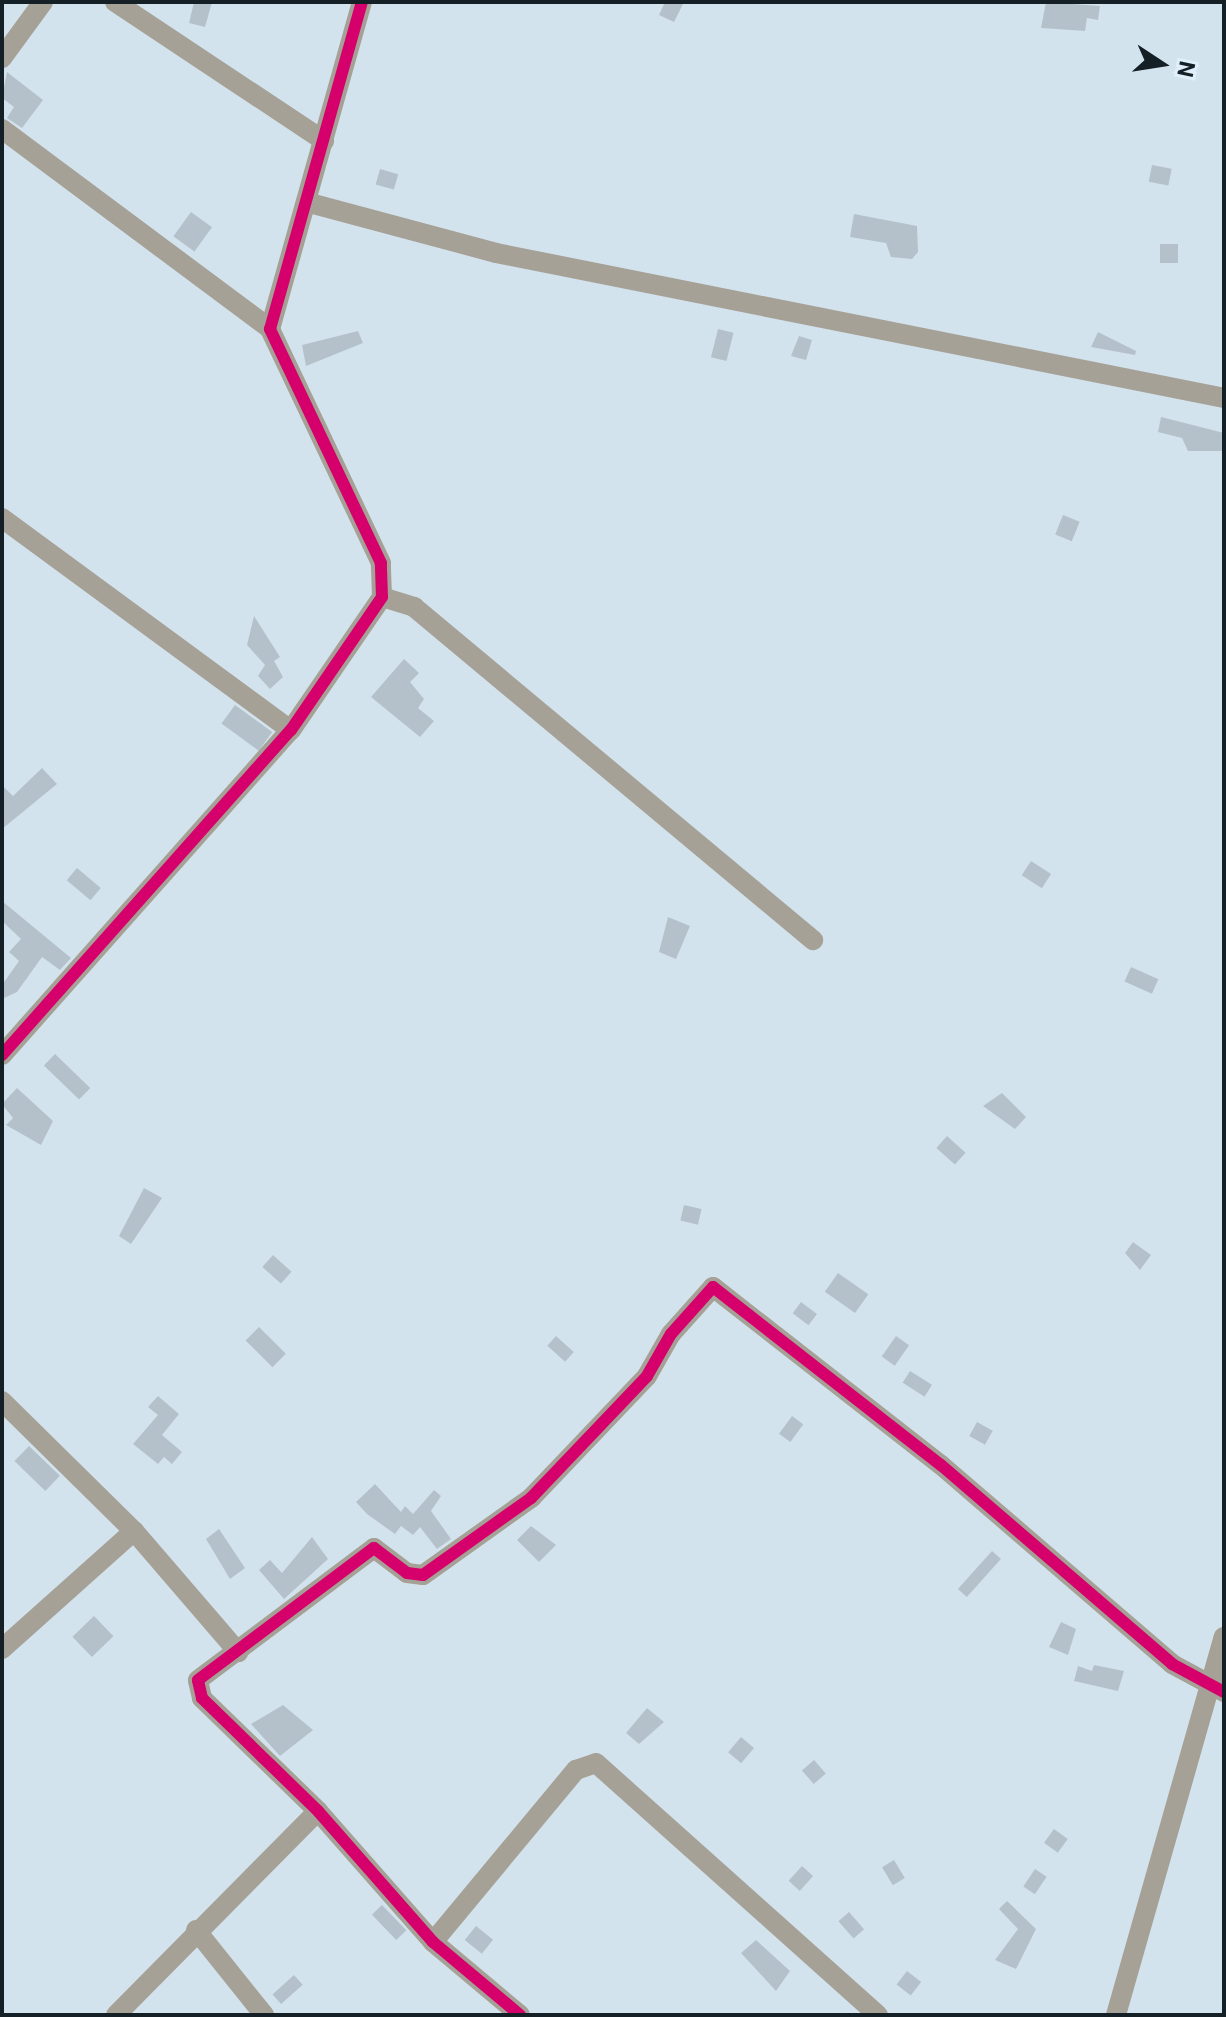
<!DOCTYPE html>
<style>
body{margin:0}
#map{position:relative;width:1226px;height:2017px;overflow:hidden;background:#d3e3ee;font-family:Roboto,sans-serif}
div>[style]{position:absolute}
.building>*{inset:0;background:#b5c1ca;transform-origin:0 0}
.street>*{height:20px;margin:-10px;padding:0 10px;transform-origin:10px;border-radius:10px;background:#a6a196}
.cycleway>*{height:12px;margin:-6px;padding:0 6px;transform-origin:6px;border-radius:6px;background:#d6006c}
span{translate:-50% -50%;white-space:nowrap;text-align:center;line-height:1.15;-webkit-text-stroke:6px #dff0fc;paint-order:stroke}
.frame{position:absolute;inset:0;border:4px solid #151f26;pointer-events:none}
.north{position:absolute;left:1122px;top:24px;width:80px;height:80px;-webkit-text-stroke:6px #dff0fc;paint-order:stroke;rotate:102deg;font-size:22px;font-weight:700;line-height:32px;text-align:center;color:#151f26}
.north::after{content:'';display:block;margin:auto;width:28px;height:36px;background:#151f26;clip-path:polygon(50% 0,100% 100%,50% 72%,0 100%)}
</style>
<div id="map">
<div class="building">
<div style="clip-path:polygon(194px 2px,212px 2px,205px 27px,189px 23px)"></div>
<div style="clip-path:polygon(665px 2px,684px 2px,674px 22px,659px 15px)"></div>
<div style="clip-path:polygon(1046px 2px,1100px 6px,1098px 20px,1087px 18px,1085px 31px,1041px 28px)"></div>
<div style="clip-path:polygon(7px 72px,43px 100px,22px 128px,7px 118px,14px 107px,2px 98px)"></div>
<div style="left:1152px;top:165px;width:20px;height:17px;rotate:11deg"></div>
<div style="left:380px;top:169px;width:19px;height:16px;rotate:16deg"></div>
<div style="left:191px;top:212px;width:26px;height:30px;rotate:36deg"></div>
<div style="clip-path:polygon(854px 214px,917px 226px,918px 252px,912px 259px,891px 257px,886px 243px,850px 237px)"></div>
<div style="left:1178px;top:244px;width:19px;height:18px;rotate:90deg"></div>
<div style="left:718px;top:329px;width:16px;height:29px;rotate:14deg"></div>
<div style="clip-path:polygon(358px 331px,363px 343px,306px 366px,302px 345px)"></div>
<div style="clip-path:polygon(1098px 332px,1136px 351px,1135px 355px,1091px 347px)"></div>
<div style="clip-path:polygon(799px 336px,812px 340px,806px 360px,791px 356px)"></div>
<div style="clip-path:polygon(1161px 417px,1224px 433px,1224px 451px,1188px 451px,1182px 438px,1158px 432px)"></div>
<div style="left:1063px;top:515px;width:18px;height:21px;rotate:22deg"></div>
<div style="clip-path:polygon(254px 616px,280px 657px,274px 661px,283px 677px,270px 689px,258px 676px,265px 665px,247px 645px)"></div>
<div style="clip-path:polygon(404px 659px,419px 673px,410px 682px,424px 699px,418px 708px,434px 721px,420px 737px,371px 697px)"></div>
<div style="left:235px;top:705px;width:46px;height:23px;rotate:36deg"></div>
<div style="clip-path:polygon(42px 768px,57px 784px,2px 829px,2px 785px,13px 796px)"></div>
<div style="left:1031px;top:861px;width:24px;height:17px;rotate:33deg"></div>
<div style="left:77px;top:868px;width:31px;height:16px;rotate:40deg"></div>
<div style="clip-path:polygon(2px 901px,71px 958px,60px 970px,42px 957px,17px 992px,4px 998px,2px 985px,19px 961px,9px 952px,21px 939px,2px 921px)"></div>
<div style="clip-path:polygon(668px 917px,690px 926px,676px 959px,659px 952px)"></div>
<div style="left:1131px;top:967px;width:30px;height:16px;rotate:24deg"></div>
<div style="left:55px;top:1054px;width:49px;height:16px;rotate:44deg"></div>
<div style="clip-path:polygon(17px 1088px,53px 1121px,41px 1145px,6px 1125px,13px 1118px,2px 1104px)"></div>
<div style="clip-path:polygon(1002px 1093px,1026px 1117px,1015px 1129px,983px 1106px)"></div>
<div style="left:947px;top:1136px;width:25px;height:16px;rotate:42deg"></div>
<div style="clip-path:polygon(144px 1188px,162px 1198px,131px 1244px,119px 1236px)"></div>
<div style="left:684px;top:1205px;width:18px;height:16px;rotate:13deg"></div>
<div style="clip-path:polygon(1133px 1242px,1151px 1255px,1140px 1270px,1125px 1253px)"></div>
<div style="left:273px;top:1255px;width:25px;height:16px;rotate:42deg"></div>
<div style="left:838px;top:1273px;width:37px;height:23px;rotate:35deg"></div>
<div style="left:801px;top:1302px;width:20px;height:14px;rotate:37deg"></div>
<div style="left:259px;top:1327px;width:38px;height:19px;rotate:45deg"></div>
<div style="left:556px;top:1336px;width:24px;height:13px;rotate:42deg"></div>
<div style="left:896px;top:1336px;width:16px;height:25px;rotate:35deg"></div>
<div style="left:910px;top:1371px;width:26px;height:14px;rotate:32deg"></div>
<div style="clip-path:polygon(158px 1396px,179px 1414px,162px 1435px,182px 1452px,172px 1464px,164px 1457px,158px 1464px,133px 1444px,158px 1415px,148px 1407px)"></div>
<div style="left:792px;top:1416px;width:14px;height:22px;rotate:36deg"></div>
<div style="left:977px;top:1422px;width:18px;height:16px;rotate:29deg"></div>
<div style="left:29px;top:1446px;width:43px;height:21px;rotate:44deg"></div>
<div style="clip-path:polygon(375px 1484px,401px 1512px,405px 1506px,413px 1514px,434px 1490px,441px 1496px,431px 1511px,451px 1539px,437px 1549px,420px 1527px,413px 1535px,401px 1526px,395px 1534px,367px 1514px,356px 1502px)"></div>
<div style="clip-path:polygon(531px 1526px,556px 1545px,539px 1562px,517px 1540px)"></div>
<div style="clip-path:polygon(219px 1529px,245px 1568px,230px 1579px,206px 1539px)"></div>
<div style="clip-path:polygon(312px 1537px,328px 1559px,284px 1599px,259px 1570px,270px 1560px,282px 1573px)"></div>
<div style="left:992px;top:1551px;width:12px;height:51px;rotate:42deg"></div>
<div style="left:94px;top:1616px;width:28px;height:30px;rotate:46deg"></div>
<div style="clip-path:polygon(1061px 1622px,1076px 1629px,1068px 1655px,1049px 1647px)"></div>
<div style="clip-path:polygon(1094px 1665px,1124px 1671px,1118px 1691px,1074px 1681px,1078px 1666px,1092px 1671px)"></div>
<div style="clip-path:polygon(283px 1705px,313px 1730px,280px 1756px,251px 1724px)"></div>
<div style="clip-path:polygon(647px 1708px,664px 1722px,639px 1744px,626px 1733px)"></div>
<div style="left:741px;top:1737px;width:17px;height:20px;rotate:40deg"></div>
<div style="left:814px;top:1760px;width:18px;height:16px;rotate:49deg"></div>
<div style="left:1054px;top:1829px;width:17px;height:17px;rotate:36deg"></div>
<div style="left:894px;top:1860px;width:21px;height:14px;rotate:59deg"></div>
<div style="left:802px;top:1866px;width:15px;height:20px;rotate:42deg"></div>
<div style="left:1035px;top:1869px;width:14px;height:21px;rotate:34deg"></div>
<div style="clip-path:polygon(1007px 1901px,1036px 1929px,1016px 1969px,995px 1960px,1018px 1929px,999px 1909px)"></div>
<div style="left:382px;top:1905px;width:35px;height:14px;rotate:46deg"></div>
<div style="left:849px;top:1912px;width:23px;height:14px;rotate:49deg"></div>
<div style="left:476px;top:1926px;width:22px;height:18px;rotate:39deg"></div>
<div style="clip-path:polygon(756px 1940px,790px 1971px,776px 1991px,741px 1953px)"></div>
<div style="left:907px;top:1971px;width:18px;height:17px;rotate:38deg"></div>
<div style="left:294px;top:1975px;width:13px;height:29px;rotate:48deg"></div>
</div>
<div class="street">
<div style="left:115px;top:2px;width:251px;rotate:33.6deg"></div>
<div style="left:2px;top:58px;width:69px;rotate:-53.8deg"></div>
<div style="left:2px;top:129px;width:334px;rotate:36.7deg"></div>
<div style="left:306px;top:202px;width:197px;rotate:15deg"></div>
<div style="left:496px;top:253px;width:742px;rotate:11.26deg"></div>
<div style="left:2px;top:518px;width:358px;rotate:36.3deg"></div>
<div style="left:382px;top:597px;width:34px;rotate:17deg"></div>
<div style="left:414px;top:607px;width:520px;rotate:39.85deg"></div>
<div style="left:2px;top:1055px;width:435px;rotate:-48.4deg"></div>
<div style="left:291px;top:730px;width:161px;rotate:-55.6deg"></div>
<div style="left:382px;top:597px;width:34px;rotate:-92deg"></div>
<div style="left:381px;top:563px;width:259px;rotate:-115.4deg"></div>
<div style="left:270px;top:329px;width:340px;rotate:-74.3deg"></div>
<div style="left:2px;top:1401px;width:185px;rotate:44.6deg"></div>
<div style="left:134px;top:1531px;width:160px;rotate:49.3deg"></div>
<div style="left:2px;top:1649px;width:177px;rotate:-41.8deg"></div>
<div style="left:196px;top:1930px;width:109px;rotate:51.3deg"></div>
<div style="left:433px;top:1942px;width:224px;rotate:-50.3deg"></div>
<div style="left:576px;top:1770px;width:21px;rotate:-19deg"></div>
<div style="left:596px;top:1763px;width:378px;rotate:41.8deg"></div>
<div style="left:116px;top:2015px;width:287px;rotate:-45.3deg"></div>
<div style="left:520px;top:2015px;width:114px;rotate:-140deg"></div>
<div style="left:433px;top:1942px;width:174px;rotate:-131.3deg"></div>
<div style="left:318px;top:1811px;width:162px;rotate:-135.8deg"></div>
<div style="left:202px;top:1698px;width:18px;rotate:-103deg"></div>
<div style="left:198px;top:1680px;width:220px;rotate:-36.9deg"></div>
<div style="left:374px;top:1548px;width:41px;rotate:37.1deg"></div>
<div style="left:407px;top:1573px;width:16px;rotate:7deg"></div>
<div style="left:423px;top:1575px;width:133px;rotate:-35.5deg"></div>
<div style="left:531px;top:1498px;width:168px;rotate:-46.4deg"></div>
<div style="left:647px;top:1376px;width:48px;rotate:-60.3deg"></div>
<div style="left:671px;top:1334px;width:63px;rotate:-48.2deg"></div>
<div style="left:713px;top:1287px;width:289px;rotate:38deg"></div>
<div style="left:941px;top:1465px;width:305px;rotate:40.7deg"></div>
<div style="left:1172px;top:1664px;width:59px;rotate:28.3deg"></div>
<div style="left:1116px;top:2015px;width:393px;rotate:-74.1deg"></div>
</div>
<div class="cycleway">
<div style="left:2px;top:1055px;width:435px;rotate:-48.4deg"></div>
<div style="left:291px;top:730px;width:161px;rotate:-55.6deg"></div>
<div style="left:382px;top:597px;width:34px;rotate:-92deg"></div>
<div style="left:381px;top:563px;width:259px;rotate:-115.4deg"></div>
<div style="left:270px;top:329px;width:340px;rotate:-74.3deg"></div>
<div style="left:520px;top:2015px;width:114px;rotate:-140deg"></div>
<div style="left:433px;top:1942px;width:174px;rotate:-131.3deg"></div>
<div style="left:318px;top:1811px;width:162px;rotate:-135.8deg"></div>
<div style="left:202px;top:1698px;width:18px;rotate:-103deg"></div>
<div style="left:198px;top:1680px;width:220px;rotate:-36.9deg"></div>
<div style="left:374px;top:1548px;width:41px;rotate:37.1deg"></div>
<div style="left:407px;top:1573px;width:16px;rotate:7deg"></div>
<div style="left:423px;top:1575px;width:133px;rotate:-35.5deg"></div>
<div style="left:531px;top:1498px;width:168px;rotate:-46.4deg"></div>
<div style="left:647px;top:1376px;width:48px;rotate:-60.3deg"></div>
<div style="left:671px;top:1334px;width:63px;rotate:-48.2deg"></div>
<div style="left:713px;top:1287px;width:289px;rotate:38deg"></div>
<div style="left:941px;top:1465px;width:305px;rotate:40.7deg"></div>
<div style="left:1172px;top:1664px;width:59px;rotate:28.3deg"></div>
</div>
<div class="frame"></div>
<div class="north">N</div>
</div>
